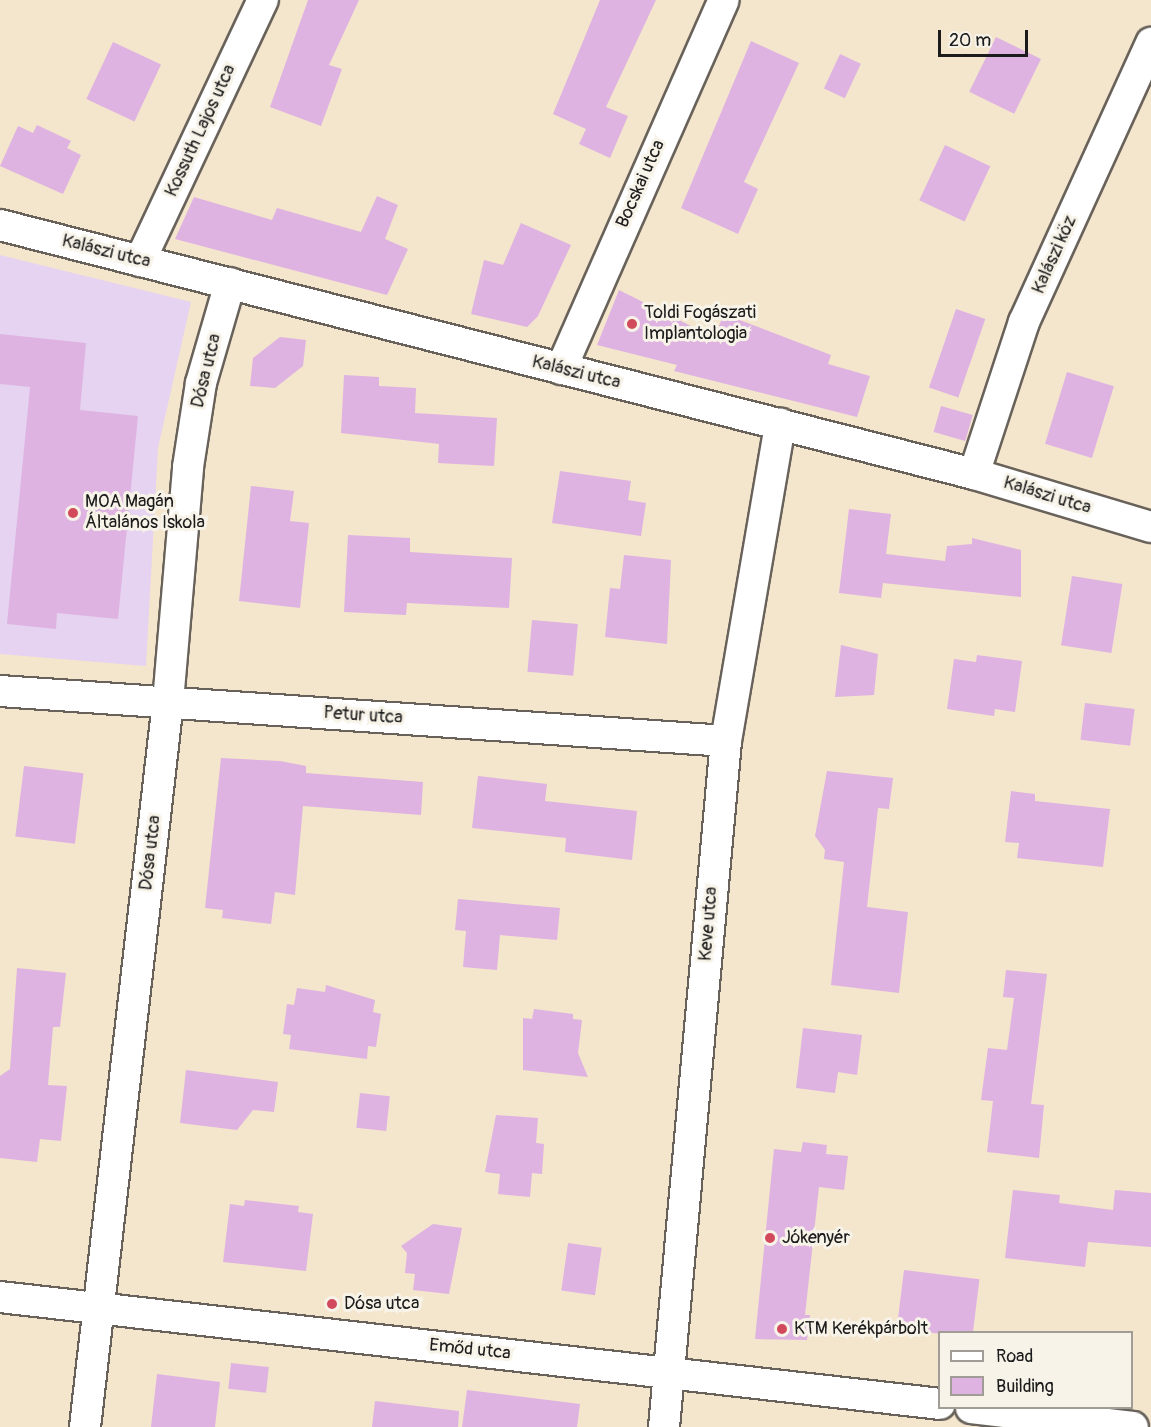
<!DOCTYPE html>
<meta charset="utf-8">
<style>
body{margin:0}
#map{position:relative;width:1151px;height:1427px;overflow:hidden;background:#f4e5cd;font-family:Pangolin,sans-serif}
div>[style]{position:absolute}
.built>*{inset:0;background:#e5d3f1}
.building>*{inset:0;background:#deb3e1;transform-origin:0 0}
.roads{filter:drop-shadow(2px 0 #68625a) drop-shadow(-2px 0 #68625a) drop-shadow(0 2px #68625a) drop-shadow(0 -2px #68625a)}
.street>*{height:30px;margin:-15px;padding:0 15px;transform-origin:15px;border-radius:15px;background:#fff}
.dots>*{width:16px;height:16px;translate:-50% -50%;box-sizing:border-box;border:3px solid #f7f3e8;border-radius:50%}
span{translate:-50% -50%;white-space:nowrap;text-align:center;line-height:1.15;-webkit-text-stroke:6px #f7f3e8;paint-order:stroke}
.street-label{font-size:18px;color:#1c1c1c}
.poi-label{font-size:18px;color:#1c1c1c}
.left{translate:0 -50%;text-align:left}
.legend{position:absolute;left:938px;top:1331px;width:195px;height:78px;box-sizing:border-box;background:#f7f3e8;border:2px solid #9f9d96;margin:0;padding:8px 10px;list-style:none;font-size:18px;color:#1c1c1c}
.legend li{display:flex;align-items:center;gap:12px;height:30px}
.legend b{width:30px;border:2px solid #9f9d96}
.scale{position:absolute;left:938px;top:30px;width:90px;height:27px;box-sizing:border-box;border:3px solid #1c1c1c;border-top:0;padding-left:8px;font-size:18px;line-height:21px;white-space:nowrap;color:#1c1c1c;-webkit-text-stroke:4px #f7f3e8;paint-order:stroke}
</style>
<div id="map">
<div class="built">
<div style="clip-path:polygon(0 255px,191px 302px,158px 448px,146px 666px,0 654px)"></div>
</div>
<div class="building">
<div style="clip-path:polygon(308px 0,359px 0,329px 65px,342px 69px,321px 126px,270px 107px)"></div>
<div style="clip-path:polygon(600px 0,656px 0,606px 107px,628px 116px,610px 158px,579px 144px,586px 129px,553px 114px)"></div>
<div style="left:996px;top:37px;width:50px;height:61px;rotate:26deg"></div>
<div style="clip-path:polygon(751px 41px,799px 63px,744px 182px,758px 189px,738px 234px,681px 208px)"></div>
<div style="left:113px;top:42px;width:53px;height:63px;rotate:25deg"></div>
<div style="left:840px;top:54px;width:23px;height:38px;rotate:25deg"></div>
<div style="clip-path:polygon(37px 125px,71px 141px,67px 148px,81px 155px,63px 194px,0 166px,18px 126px,33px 133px)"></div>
<div style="left:945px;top:145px;width:50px;height:61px;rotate:25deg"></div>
<div style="clip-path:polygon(377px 196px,398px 205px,385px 239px,408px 249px,387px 295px,175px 239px,194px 197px,272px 220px,277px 208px,361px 232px)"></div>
<div style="clip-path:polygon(521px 223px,571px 245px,538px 316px,527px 327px,471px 314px,484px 260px,503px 265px)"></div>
<div style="clip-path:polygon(619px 290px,691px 326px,716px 333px,724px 314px,831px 355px,828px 364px,870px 376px,857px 417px,674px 371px,677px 365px,597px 345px)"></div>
<div style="left:956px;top:309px;width:31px;height:83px;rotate:19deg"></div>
<div style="clip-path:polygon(0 334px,86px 343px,80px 410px,138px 416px,118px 619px,57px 613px,56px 629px,7px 624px,30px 387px,0 384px)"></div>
<div style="clip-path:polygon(280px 337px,306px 340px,303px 366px,275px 388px,250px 386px,253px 358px)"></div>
<div style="left:1067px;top:372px;width:49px;height:75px;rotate:17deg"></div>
<div style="clip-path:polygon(344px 375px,379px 377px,379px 386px,416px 388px,415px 413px,497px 418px,494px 466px,438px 463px,439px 444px,341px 433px)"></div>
<div style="left:941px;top:406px;width:33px;height:27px;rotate:16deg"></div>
<div style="clip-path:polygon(560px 471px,631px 481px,628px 500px,646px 503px,641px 536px,552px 523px)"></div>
<div style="clip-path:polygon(251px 486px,294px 491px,290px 521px,309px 523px,300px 608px,239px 601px)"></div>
<div style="clip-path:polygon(849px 509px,891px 514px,886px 554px,945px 561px,947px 546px,972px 544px,972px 538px,1021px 550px,1021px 597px,883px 583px,881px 598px,839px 593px)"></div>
<div style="clip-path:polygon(348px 535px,410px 538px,410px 552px,512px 558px,509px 608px,407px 603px,406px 615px,344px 612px)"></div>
<div style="clip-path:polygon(624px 555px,671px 560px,667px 644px,605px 637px,610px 588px,620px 589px)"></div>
<div style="left:1072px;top:576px;width:51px;height:70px;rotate:9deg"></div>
<div style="left:532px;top:620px;width:46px;height:52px;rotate:5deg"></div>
<div style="clip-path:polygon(841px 645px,878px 654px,874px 695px,835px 697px)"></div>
<div style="clip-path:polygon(977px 655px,1022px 661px,1015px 712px,995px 709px,994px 716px,947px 709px,954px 659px,976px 662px)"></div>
<div style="left:1085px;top:703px;width:50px;height:37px;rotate:7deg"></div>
<div style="clip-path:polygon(221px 758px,280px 761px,306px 766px,306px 773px,423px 782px,421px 815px,303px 806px,295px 895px,275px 892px,271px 924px,222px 918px,223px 910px,205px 908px)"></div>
<div style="left:24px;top:766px;width:60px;height:71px;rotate:7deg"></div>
<div style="clip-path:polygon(827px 771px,893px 778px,889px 809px,878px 808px,867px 907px,908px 912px,899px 993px,831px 985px,844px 862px,824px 859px,825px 850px,815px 836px)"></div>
<div style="clip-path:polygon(478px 776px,547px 784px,545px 801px,637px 811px,632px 860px,565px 852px,566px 838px,472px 828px)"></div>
<div style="clip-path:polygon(1011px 791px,1035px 794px,1035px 801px,1110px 809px,1103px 867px,1017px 858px,1019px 843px,1005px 842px)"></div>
<div style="clip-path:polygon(458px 899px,560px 908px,557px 940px,500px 935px,497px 970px,463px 967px,466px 931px,455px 930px)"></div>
<div style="clip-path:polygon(17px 968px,66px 973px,60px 1027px,53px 1027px,48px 1085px,67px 1086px,61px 1141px,40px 1139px,37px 1162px,0 1158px,0 1076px,10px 1069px)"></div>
<div style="clip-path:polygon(1006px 970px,1047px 974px,1031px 1104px,1044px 1105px,1039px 1158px,987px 1152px,993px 1101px,981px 1100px,988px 1048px,1007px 1050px,1014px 998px,1003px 997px)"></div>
<div style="clip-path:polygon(326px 985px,375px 1000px,373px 1012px,381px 1014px,376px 1047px,368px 1046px,367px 1059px,289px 1049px,291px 1035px,283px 1034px,287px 1004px,294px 1005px,297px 988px,325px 992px)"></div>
<div style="clip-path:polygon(534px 1009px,573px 1014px,573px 1019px,582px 1020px,578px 1053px,588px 1077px,523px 1070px,523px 1018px,532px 1019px)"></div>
<div style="clip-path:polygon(803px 1028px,862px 1035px,857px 1075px,838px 1072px,835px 1093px,796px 1088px)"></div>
<div style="clip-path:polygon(186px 1070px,278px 1082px,274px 1112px,253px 1110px,237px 1130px,180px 1123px)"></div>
<div style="left:360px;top:1093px;width:30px;height:35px;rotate:6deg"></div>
<div style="clip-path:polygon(496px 1115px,538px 1118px,536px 1143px,544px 1144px,542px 1174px,532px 1173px,530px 1197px,498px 1194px,500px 1174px,485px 1172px)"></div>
<div style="clip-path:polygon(803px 1142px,827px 1145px,826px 1154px,848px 1156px,844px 1190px,819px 1187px,805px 1315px,810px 1315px,807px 1340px,755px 1339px,774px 1149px,801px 1152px)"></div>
<div style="clip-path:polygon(1013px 1190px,1060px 1195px,1059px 1203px,1113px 1210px,1115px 1190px,1151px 1193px,1151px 1247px,1088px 1242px,1085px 1267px,1005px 1258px)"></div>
<div style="clip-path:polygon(245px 1200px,299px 1206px,298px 1212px,313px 1214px,306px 1271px,223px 1262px,230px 1204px,244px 1206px)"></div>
<div style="clip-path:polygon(433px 1224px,462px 1228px,449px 1294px,413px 1290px,415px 1274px,405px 1273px,407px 1253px,401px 1246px)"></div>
<div style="left:568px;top:1243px;width:34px;height:48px;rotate:8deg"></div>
<div style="left:904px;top:1270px;width:76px;height:59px;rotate:7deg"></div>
<div style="left:231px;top:1363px;width:38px;height:26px;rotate:6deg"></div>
<div style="clip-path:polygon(157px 1374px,220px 1382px,215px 1427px,151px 1427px)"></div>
<div style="clip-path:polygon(467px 1390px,580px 1404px,577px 1427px,462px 1427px)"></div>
<div style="clip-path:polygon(375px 1401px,459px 1411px,458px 1427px,372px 1427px)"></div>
</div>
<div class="roads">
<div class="street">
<div style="left:0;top:225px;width:1005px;rotate:14.34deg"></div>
<div style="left:974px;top:474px;width:185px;rotate:16.7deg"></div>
<div style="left:140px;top:261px;width:289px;rotate:-64.8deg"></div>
<div style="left:561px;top:369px;width:403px;rotate:-66.2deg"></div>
<div style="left:974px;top:474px;width:160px;rotate:-71.8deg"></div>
<div style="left:1024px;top:322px;width:307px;rotate:-65.5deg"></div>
<div style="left:0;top:691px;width:728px;rotate:3.94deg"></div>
<div style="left:0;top:1297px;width:946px;rotate:6.49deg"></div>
<div style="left:971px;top:1408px;width:163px;rotate:6.7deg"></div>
<div style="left:85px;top:1427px;width:730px;rotate:-83.47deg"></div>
<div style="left:168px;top:702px;width:236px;rotate:-85.1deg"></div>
<div style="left:188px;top:467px;width:85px;rotate:-81.2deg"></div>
<div style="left:201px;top:383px;width:104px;rotate:-73.8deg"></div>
<div style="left:664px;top:1427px;width:689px;rotate:-84.84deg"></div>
<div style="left:726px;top:741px;width:322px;rotate:-80.3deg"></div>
</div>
</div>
<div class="dots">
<div style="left:632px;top:324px;background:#d1495b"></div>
<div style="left:73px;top:513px;background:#d1495b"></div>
<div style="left:770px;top:1238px;background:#d1495b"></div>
<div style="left:332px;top:1304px;background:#d1495b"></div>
<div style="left:782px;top:1329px;background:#d1495b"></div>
</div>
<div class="street-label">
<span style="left:201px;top:131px;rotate:-65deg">Kossuth Lajos utca</span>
<span style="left:641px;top:184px;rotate:-66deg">Bocskai utca</span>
<span style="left:106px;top:252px;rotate:14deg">Kalászi utca</span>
<span style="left:1055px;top:255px;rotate:-66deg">Kalászi köz</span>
<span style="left:207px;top:371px;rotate:-76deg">Dósa utca</span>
<span style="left:576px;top:373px;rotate:14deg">Kalászi utca</span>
<span style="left:1047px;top:496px;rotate:17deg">Kalászi utca</span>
<span style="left:363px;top:716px;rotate:4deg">Petur utca</span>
<span style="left:151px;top:853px;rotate:-83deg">Dósa utca</span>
<span style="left:709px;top:924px;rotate:-85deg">Keve utca</span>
<span style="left:470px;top:1350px;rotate:6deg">Emőd utca</span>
</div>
<div class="poi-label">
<span class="left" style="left:644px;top:324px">Toldi Fogászati<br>Implantologia</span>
<span class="left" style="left:85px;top:513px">MOA Magán<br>Általános Iskola</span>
<span class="left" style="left:782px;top:1238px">Jókenyér</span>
<span class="left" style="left:344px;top:1304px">Dósa utca</span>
<span class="left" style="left:794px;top:1329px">KTM Kerékpárbolt</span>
</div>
<ul class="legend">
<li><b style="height:8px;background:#fff"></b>Road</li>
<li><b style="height:16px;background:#deb3e1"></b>Building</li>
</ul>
<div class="scale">20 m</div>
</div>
